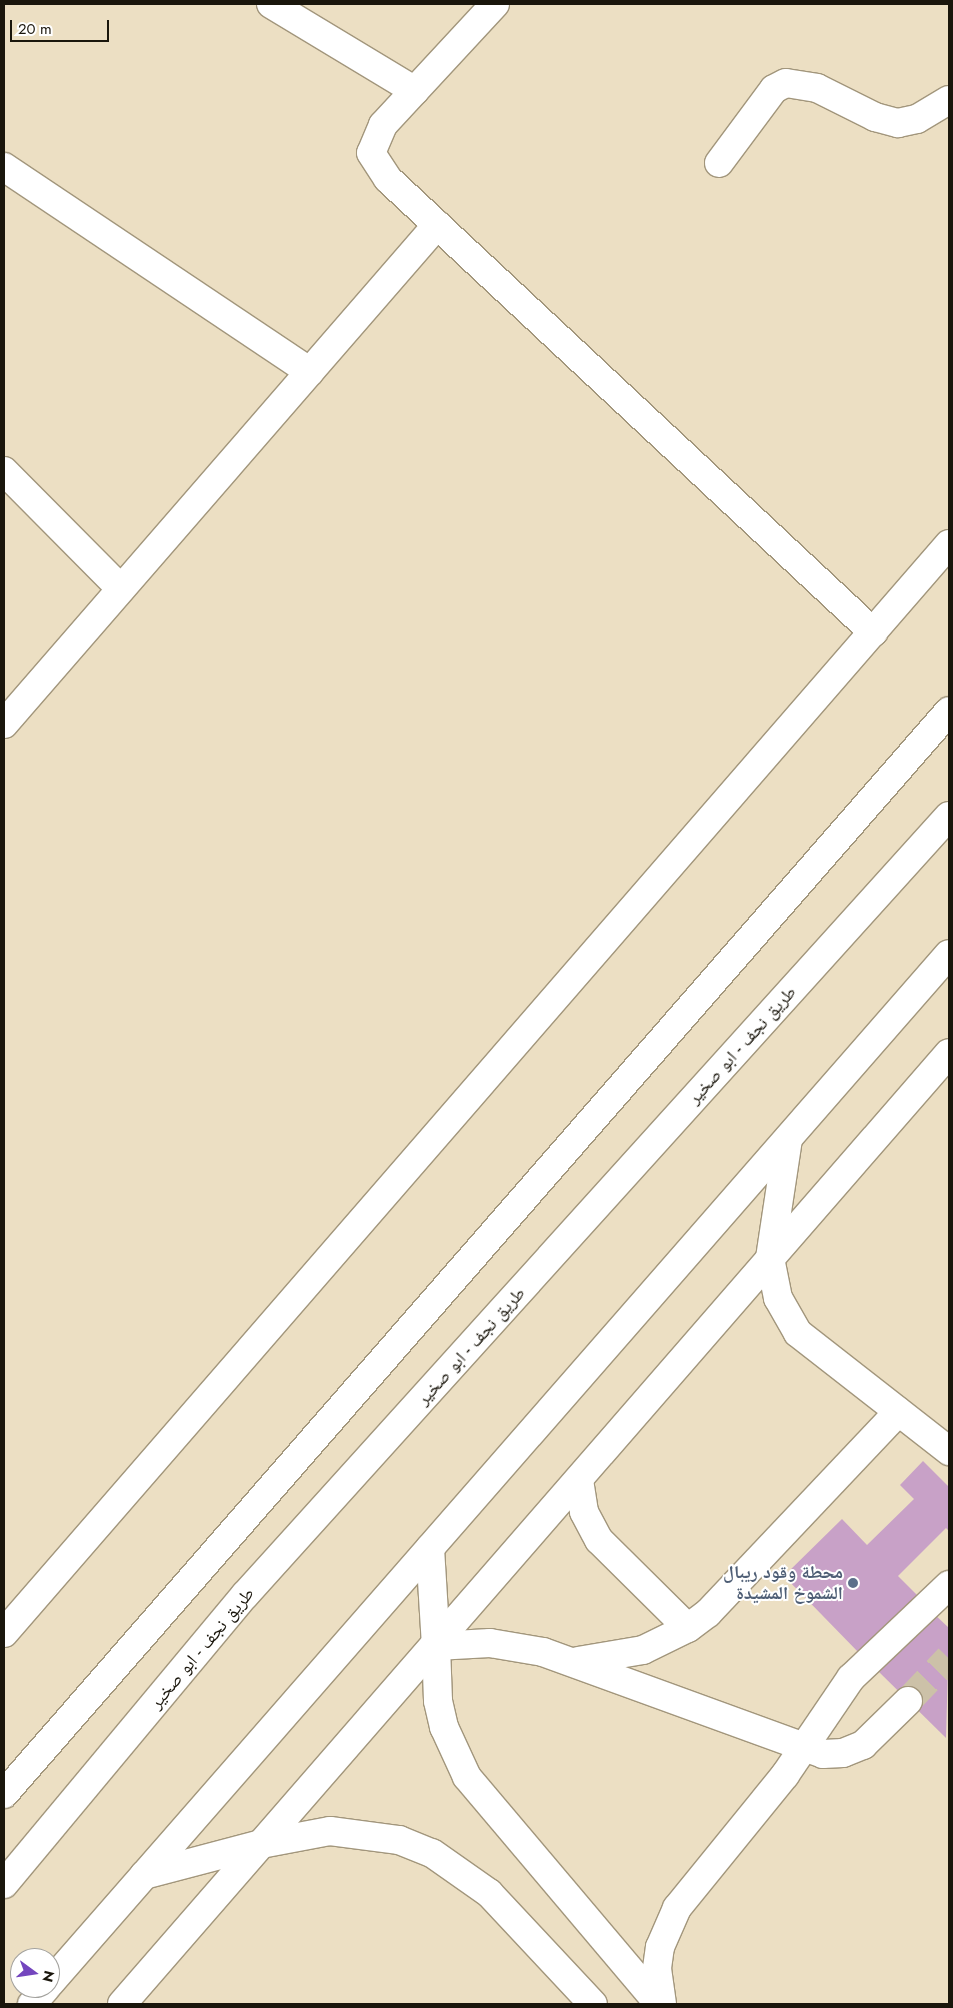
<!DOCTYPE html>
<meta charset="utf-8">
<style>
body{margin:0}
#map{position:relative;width:953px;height:2008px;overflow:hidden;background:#ecdfc3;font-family:Jost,"Noto Naskh Arabic",sans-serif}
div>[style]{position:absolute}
.building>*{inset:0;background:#c8a1c7}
.minor-tunnel>*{height:28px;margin-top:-14px;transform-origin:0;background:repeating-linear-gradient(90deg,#ccc1a8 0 28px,transparent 0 42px)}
.roads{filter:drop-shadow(1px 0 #a2967c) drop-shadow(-1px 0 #a2967c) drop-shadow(0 1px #a2967c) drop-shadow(0 -1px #a2967c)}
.minor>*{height:28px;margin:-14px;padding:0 14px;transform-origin:14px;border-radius:14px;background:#fff}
.major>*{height:28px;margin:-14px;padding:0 14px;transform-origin:14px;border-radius:14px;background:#fff}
.highway>*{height:28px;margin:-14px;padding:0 14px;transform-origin:14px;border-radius:14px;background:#fff}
.dots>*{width:14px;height:14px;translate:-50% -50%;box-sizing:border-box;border:2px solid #fff;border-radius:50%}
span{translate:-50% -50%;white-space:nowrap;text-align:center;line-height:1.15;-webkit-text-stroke:4px #fff;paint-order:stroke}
.street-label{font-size:18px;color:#1a160c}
.service-label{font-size:18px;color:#4e5e75;font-weight:700}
.right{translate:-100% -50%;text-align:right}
.frame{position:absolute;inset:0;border:5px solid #1a160c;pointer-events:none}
.north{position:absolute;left:10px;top:1948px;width:50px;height:50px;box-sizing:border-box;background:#fff;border:1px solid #a3a29e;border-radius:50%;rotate:104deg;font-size:14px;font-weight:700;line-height:20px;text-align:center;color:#1a160c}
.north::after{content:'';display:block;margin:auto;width:18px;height:22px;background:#7446be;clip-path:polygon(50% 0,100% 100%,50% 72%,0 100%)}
.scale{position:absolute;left:10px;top:20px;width:99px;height:22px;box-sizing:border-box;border:2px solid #1a160c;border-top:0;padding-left:6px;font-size:15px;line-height:18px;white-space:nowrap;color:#1a160c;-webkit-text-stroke:4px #fff;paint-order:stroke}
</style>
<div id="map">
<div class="building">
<div style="clip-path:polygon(923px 1461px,949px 1487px,949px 1531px,946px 1528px,898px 1576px,919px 1597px,861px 1655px,784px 1576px,842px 1519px,867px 1545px,914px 1499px,900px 1485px)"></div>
<div style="clip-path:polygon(932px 1612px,949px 1628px,946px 1738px,877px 1670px)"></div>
</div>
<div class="minor-tunnel">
<div style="left:908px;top:1701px;width:59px;rotate:-46.4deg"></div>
</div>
<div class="roads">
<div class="minor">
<div style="left:271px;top:4px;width:168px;rotate:31.1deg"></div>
<div style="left:495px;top:4px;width:165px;rotate:132.8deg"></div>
<div style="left:383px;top:125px;width:30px;rotate:113deg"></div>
<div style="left:371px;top:153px;width:31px;rotate:57deg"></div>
<div style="left:388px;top:179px;width:664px;rotate:43.05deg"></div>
<div style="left:719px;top:163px;width:92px;rotate:-53.4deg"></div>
<div style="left:774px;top:89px;width:13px;rotate:-27deg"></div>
<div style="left:786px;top:83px;width:31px;rotate:9deg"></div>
<div style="left:817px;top:88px;width:65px;rotate:26.6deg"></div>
<div style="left:875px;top:117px;width:24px;rotate:15deg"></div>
<div style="left:898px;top:123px;width:19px;rotate:-12deg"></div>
<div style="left:917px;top:119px;width:37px;rotate:-31deg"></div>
<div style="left:4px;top:167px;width:368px;rotate:33.8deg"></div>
<div style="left:4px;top:471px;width:166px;rotate:45.2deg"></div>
<div style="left:4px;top:724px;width:661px;rotate:-49.05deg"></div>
<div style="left:770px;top:1258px;width:41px;rotate:78.7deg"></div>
<div style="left:778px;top:1298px;width:40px;rotate:60.3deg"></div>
<div style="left:798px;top:1333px;width:192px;rotate:38deg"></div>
<div style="left:579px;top:1480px;width:32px;rotate:81deg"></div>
<div style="left:584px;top:1512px;width:32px;rotate:62deg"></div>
<div style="left:599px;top:1540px;width:125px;rotate:44.7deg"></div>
<div style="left:4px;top:1633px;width:1442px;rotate:-49.05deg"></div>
<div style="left:436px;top:1646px;width:54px;rotate:-3.2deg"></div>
<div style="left:490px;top:1643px;width:54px;rotate:9.6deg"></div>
<div style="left:543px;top:1652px;width:298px;rotate:20deg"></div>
<div style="left:823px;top:1754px;width:20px;rotate:-3deg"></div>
<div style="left:843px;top:1753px;width:22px;rotate:-22deg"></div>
<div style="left:863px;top:1745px;width:63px;rotate:-44.4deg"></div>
<div style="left:578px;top:1661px;width:66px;rotate:-9.6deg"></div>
<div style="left:643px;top:1650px;width:50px;rotate:-26.1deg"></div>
<div style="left:688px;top:1628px;width:25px;rotate:-37deg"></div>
<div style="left:708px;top:1613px;width:277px;rotate:-46.6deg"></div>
<div style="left:662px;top:2004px;width:36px;rotate:-98deg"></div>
<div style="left:657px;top:1968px;width:21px;rotate:-82deg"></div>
<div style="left:660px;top:1947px;width:43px;rotate:-66.4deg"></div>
<div style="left:677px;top:1908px;width:171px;rotate:-50.9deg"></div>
<div style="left:785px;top:1775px;width:117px;rotate:-55.8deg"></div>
<div style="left:851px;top:1678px;width:135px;rotate:-43.5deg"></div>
</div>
<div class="major">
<div style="left:436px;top:1646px;width:55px;rotate:87.9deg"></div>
<div style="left:438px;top:1701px;width:27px;rotate:77deg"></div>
<div style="left:444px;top:1727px;width:55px;rotate:65.3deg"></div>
<div style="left:467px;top:1777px;width:297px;rotate:49.8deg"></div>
<div style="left:4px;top:1794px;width:1437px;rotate:-48.89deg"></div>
<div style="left:261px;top:1844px;width:70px;rotate:-10.7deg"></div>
<div style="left:330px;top:1831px;width:70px;rotate:7.4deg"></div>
<div style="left:399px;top:1840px;width:35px;rotate:22deg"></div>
<div style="left:432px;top:1853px;width:70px;rotate:35.1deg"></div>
<div style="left:489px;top:1893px;width:152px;rotate:46.9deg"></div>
<div style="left:122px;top:2004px;width:1260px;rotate:-48.99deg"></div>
</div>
<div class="highway">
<div style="left:770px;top:1258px;width:120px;rotate:-81.4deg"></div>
<div style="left:430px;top:1548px;width:98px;rotate:86.5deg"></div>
<div style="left:144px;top:1875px;width:121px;rotate:-14.8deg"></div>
<div style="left:4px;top:1884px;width:376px;rotate:-50.2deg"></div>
<div style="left:245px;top:1595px;width:1050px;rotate:-47.9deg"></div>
<div style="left:50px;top:1983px;width:1366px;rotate:-48.86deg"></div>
<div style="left:32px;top:2004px;width:21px;rotate:-49deg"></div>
</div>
</div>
<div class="dots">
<div style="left:853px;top:1583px;background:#5c6f8a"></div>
</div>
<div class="street-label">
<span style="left:742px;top:1045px;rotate:-48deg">طريق نجف - ابو صخير</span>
<span style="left:471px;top:1346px;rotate:-48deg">طريق نجف - ابو صخير</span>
<span style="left:202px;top:1648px;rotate:-50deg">طريق نجف - ابو صخير</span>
</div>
<div class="service-label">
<span class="right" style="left:843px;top:1583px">محطة وقود ريبال<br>الشموخ المشيدة</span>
</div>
<div class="frame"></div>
<div class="north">N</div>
<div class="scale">20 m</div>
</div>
